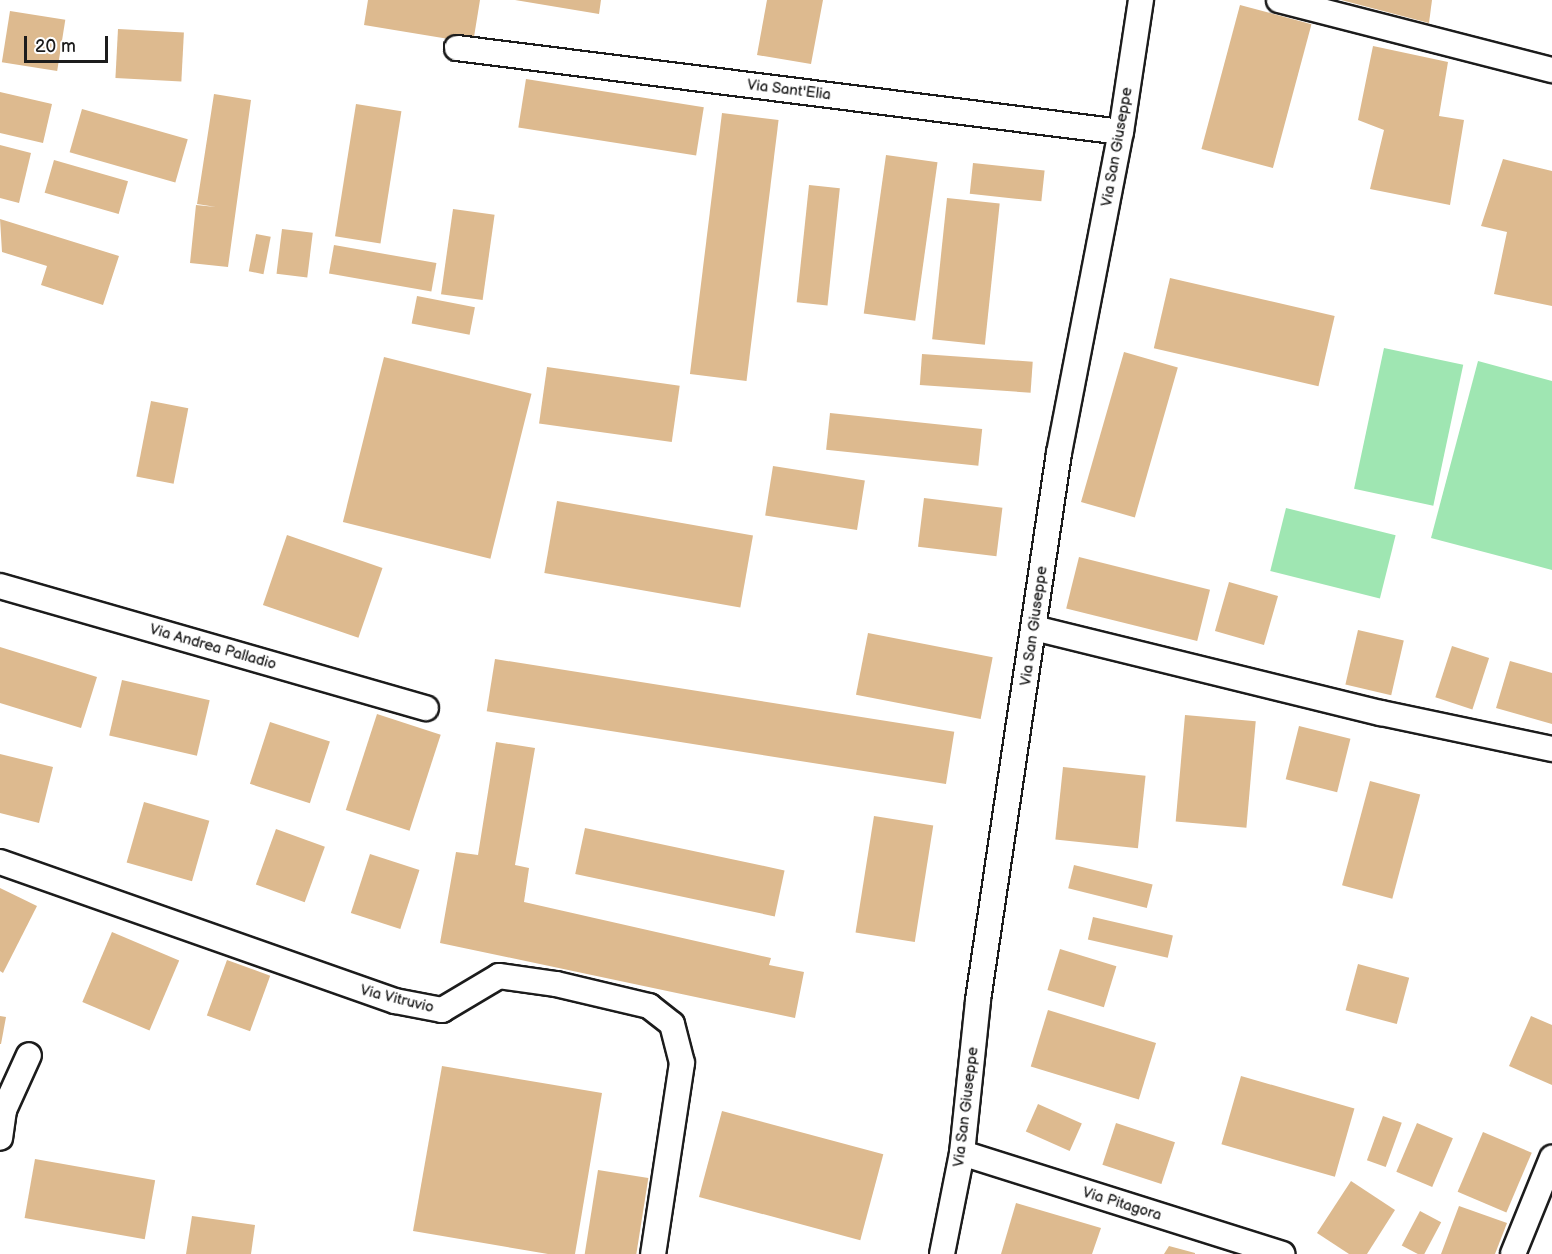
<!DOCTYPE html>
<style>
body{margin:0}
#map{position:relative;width:1552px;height:1254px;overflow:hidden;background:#fff;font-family:"Balsamiq Sans",sans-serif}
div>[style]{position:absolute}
.green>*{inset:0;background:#9fe6b2;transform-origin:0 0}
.building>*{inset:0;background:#ddba8f;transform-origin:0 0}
.roads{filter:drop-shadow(2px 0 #1c1c1c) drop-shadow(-2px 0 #1c1c1c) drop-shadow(0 2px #1c1c1c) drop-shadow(0 -2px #1c1c1c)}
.street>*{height:24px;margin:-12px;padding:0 12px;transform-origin:12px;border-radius:12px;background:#fff}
span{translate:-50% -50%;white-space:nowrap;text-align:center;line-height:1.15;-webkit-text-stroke:4.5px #fff;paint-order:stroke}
.street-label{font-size:15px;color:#1c1c1c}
.scale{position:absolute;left:24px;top:36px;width:84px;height:27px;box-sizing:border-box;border:3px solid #1c1c1c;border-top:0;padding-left:8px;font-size:18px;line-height:21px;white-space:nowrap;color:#1c1c1c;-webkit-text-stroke:4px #fff;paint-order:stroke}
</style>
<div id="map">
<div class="green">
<div style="left:1384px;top:348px;width:81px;height:144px;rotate:12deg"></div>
<div style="clip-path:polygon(1478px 361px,1552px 381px,1552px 570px,1431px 538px)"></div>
<div style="left:1286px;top:508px;width:113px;height:65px;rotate:14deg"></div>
</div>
<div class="building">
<div style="clip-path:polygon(368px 0,480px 0,473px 43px,364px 25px)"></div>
<div style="clip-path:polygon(515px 0,601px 0,599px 14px)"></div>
<div style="clip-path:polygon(767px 0,823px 0,811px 64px,757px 55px)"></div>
<div style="clip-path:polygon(1341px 0,1432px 0,1429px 23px)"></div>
<div style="left:1240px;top:5px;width:74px;height:149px;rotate:15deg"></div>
<div style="left:10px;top:11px;width:56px;height:52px;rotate:9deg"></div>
<div style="left:118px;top:29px;width:66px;height:49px;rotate:3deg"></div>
<div style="clip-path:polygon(1373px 46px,1448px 62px,1439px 116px,1464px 120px,1450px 205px,1370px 189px,1384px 130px,1358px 120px)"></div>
<div style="left:526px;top:79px;width:180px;height:49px;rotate:9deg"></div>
<div style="clip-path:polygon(0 92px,52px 104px,43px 143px,0 133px)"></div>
<div style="clip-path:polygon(214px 94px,251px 100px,228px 267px,190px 263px,196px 205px,216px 207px,197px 204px)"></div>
<div style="left:356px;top:104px;width:46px;height:134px;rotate:9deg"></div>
<div style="left:82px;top:109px;width:110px;height:45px;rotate:16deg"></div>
<div style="left:722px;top:113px;width:57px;height:263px;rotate:7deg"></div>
<div style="clip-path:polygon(0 145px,31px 153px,19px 203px,0 198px)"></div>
<div style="left:886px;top:155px;width:52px;height:160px;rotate:8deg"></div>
<div style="clip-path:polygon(1503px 159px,1552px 171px,1552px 306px,1494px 294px,1507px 232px,1481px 226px)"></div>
<div style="left:54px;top:160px;width:77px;height:34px;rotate:16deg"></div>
<div style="left:973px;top:163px;width:72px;height:31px;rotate:6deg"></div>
<div style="left:809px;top:185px;width:31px;height:118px;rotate:6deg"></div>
<div style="left:947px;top:198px;width:53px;height:142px;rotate:6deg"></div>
<div style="left:453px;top:209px;width:42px;height:86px;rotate:8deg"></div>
<div style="clip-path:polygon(0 219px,119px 256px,103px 305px,41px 285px,47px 266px,2px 252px)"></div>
<div style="left:282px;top:229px;width:31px;height:45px;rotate:7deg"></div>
<div style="left:256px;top:234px;width:15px;height:38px;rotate:11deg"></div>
<div style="left:334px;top:245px;width:104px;height:29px;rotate:10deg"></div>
<div style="left:1170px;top:278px;width:169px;height:72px;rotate:13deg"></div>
<div style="left:417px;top:296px;width:59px;height:28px;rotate:11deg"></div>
<div style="left:1124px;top:352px;width:56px;height:156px;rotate:16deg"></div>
<div style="left:922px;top:354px;width:111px;height:31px;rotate:4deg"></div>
<div style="left:384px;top:357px;width:152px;height:170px;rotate:14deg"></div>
<div style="left:547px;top:367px;width:134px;height:57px;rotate:8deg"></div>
<div style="left:151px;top:401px;width:38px;height:77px;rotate:11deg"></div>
<div style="left:830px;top:413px;width:153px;height:37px;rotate:6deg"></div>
<div style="left:773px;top:466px;width:93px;height:50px;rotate:9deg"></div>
<div style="left:924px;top:498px;width:79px;height:49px;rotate:7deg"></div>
<div style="left:557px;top:501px;width:199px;height:73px;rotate:10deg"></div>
<div style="left:287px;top:535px;width:101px;height:74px;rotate:19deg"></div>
<div style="left:1079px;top:557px;width:135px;height:53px;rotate:14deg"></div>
<div style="left:1229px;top:582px;width:51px;height:51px;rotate:16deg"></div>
<div style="left:1358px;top:630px;width:47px;height:56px;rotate:13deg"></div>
<div style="left:868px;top:633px;width:127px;height:63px;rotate:11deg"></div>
<div style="left:1452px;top:646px;width:39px;height:54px;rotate:18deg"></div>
<div style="clip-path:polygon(0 647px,97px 677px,81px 728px,0 703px)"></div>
<div style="left:495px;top:659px;width:465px;height:53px;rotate:9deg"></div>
<div style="clip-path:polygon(1510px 661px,1552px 673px,1552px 724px,1496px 708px)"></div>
<div style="left:122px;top:680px;width:90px;height:57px;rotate:13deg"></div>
<div style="left:377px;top:714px;width:67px;height:101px;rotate:18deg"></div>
<div style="left:1185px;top:715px;width:71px;height:107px;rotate:5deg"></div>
<div style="left:270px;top:722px;width:63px;height:65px;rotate:18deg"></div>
<div style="left:1299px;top:726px;width:53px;height:55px;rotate:14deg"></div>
<div style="clip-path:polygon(496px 742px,535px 748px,515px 865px,529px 868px,524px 902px,771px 958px,769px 965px,804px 972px,795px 1018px,440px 943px,456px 852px,478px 855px)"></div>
<div style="clip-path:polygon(0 754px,53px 767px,39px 823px,0 813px)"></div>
<div style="left:1063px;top:767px;width:83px;height:73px;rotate:6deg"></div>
<div style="left:1370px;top:781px;width:52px;height:108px;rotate:15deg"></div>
<div style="left:144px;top:802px;width:68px;height:63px;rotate:16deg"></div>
<div style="left:874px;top:816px;width:60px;height:118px;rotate:9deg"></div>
<div style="left:585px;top:828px;width:204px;height:47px;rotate:12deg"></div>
<div style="left:276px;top:829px;width:52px;height:59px;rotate:20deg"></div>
<div style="left:370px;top:854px;width:52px;height:62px;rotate:18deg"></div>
<div style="left:1074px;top:865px;width:81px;height:24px;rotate:14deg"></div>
<div style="clip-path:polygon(0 888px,37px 906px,3px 973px,0 971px)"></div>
<div style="left:1093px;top:917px;width:82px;height:23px;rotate:13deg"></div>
<div style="left:112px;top:932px;width:73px;height:76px;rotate:23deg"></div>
<div style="left:1060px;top:949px;width:59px;height:43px;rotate:17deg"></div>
<div style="left:227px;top:960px;width:46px;height:59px;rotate:20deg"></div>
<div style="left:1358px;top:964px;width:53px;height:48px;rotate:15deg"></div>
<div style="left:1048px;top:1010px;width:113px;height:59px;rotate:17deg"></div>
<div style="clip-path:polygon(0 1016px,6px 1017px,1px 1044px,0 1044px)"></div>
<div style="clip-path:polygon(1531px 1016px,1552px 1025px,1552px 1085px,1509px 1066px)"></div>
<div style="clip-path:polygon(442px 1066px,602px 1093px,575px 1254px,548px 1254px,413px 1231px)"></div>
<div style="left:1241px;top:1076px;width:118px;height:71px;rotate:16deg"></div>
<div style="left:1038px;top:1104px;width:48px;height:30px;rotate:24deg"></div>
<div style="left:722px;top:1111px;width:167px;height:89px;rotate:15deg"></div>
<div style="left:1383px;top:1116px;width:20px;height:47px;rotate:20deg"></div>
<div style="left:1116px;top:1123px;width:62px;height:44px;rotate:18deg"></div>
<div style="left:1417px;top:1123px;width:39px;height:53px;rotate:23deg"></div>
<div style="left:1483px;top:1132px;width:53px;height:65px;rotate:23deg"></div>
<div style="left:35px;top:1159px;width:122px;height:60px;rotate:10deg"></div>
<div style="left:598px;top:1170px;width:51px;height:85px;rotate:9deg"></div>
<div style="clip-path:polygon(1351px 1181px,1395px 1210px,1367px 1254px,1349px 1254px,1317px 1233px)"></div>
<div style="clip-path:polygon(1016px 1203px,1101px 1228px,1092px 1254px,1001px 1254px)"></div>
<div style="clip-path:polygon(1459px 1206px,1507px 1223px,1495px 1254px,1441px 1254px)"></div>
<div style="left:1420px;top:1211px;width:24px;height:39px;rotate:28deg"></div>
<div style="clip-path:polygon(192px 1216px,255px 1225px,251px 1254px,186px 1254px)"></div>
<div style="clip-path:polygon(1169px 1246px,1195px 1253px,1195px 1254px,1164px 1254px)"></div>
</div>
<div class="roads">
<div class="street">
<div style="left:1279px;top:0;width:282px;rotate:14.4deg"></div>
<div style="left:457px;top:48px;width:669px;rotate:7.21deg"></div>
<div style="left:0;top:586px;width:443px;rotate:16deg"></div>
<div style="left:1034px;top:628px;width:357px;rotate:13.8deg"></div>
<div style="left:1381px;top:713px;width:175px;rotate:11.9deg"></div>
<div style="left:0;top:862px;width:419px;rotate:19.4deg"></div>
<div style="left:395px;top:1001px;width:48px;rotate:10.8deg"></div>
<div style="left:442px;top:1010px;width:66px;rotate:-30.8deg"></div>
<div style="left:499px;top:976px;width:58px;rotate:8deg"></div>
<div style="left:556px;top:984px;width:96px;rotate:13.3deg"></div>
<div style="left:649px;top:1006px;width:29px;rotate:38deg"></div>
<div style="left:672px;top:1024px;width:40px;rotate:75.6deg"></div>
<div style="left:682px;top:1063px;width:193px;rotate:98.6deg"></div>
<div style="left:0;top:1110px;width:4px"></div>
<div style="left:4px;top:1110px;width:28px;rotate:98deg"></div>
<div style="left:4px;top:1110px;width:60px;rotate:-65.6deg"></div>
<div style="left:962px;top:1153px;width:336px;rotate:17.5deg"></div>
<div style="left:942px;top:1254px;width:103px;rotate:-78.8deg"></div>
<div style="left:962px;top:1153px;width:154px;rotate:-84deg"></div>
<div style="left:978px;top:1000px;width:553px;rotate:-81.58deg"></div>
<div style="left:1059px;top:453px;width:327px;rotate:-79.1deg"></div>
<div style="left:1121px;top:132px;width:134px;rotate:-81.4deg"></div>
<div style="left:1513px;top:1254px;width:104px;rotate:-67.9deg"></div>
</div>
</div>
<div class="street-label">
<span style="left:789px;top:90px;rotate:7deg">Via Sant'Elia</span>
<span style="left:1117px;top:147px;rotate:-80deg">Via San Giuseppe</span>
<span style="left:1034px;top:626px;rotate:-82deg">Via San Giuseppe</span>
<span style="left:213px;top:647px;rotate:16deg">Via Andrea Palladio</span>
<span style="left:397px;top:999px;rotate:14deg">Via Vitruvio</span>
<span style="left:966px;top:1107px;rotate:-83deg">Via San Giuseppe</span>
<span style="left:1122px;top:1204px;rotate:17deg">Via Pitagora</span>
</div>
<div class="scale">20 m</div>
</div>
